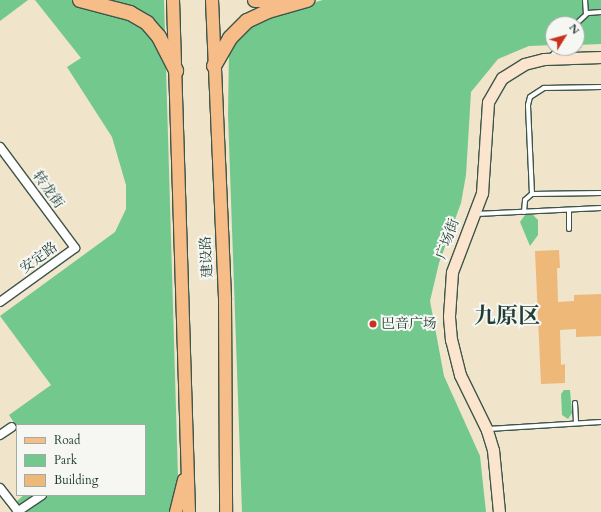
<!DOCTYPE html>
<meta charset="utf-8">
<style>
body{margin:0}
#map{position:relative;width:601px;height:512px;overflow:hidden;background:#f0e4ca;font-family:Cardo,"Noto Serif SC",serif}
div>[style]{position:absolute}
.green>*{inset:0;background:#72c88d}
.building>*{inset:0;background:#eeb878}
.roads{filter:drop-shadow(1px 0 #3e564a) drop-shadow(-1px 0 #3e564a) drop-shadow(0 1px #3e564a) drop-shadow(0 -1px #3e564a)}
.lane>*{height:4px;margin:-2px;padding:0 2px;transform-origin:2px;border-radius:2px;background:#fff}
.street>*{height:8px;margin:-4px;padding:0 4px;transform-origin:4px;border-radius:4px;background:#fff}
.secondary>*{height:11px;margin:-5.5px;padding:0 5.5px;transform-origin:5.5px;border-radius:5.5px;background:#fce5cf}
.primary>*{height:12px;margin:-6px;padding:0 6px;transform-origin:6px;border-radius:6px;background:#f7bd88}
.highway>*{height:14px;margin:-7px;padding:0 7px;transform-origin:7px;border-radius:7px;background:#f7bd88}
.dots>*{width:11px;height:11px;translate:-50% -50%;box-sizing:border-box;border:2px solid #f6f6f2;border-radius:50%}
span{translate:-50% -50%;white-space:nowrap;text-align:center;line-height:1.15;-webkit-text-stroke:4px #f6f6f2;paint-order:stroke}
.street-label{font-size:14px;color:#1f3d34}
.poi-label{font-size:14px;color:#1f3d34}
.left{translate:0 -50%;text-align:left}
.town-label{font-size:22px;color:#1f3d34;font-weight:700}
.legend{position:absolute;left:16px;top:424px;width:130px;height:72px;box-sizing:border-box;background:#f6f6f2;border:1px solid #a0aca6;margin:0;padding:5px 7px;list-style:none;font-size:12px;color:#1f3d34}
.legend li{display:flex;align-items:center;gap:8px;height:20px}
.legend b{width:20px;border:1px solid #a0aca6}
.north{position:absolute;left:545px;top:16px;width:40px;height:40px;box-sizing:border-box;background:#f6f6f2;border:1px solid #a0aca6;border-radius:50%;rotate:53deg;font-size:11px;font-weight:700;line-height:16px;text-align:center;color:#1f3d34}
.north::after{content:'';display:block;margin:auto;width:14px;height:18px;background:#c8321e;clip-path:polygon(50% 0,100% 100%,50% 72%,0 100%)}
</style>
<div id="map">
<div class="green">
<div style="clip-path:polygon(0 0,28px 0,0 21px)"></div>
<div style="clip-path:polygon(35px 0,164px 0,179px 512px,25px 512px,17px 501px,24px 495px,145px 495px,145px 425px,17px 427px,9px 415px,51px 385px,0 316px,115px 232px,126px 209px,126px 185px,112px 137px,67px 67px,81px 58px)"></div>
<div style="clip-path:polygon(323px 0,601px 0,601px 44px,577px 45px,577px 24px,553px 24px,553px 45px,529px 46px,498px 59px,471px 92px,466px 175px,461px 203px,439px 263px,430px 301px,444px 376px,480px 456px,486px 512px,242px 512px,228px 115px,229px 51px,237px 35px,269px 15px)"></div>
<div style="clip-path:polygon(525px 215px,533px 215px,538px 220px,538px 235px,530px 246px,520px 222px)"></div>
<div style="clip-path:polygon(564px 390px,570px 390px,572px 413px,568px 419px,562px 415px,561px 394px)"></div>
</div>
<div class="building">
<div style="clip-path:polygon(559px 250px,560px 268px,557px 268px,558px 302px,574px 301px,574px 295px,601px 294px,601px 336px,576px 337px,576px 329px,560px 330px,561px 365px,565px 364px,565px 383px,541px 384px,535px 251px)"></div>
</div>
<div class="roads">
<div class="lane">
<div style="left:585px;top:0;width:14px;rotate:86deg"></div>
<div style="left:576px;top:24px;width:16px;rotate:-43deg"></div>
<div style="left:588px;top:13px;width:13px;rotate:-4deg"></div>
<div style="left:551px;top:57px;width:11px;rotate:-52deg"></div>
<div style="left:532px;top:194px;width:89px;rotate:-92.6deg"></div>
<div style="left:528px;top:105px;width:8px;rotate:-76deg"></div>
<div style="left:530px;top:97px;width:17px;rotate:-33deg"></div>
<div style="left:544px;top:88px;width:57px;rotate:-1deg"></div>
<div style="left:569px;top:210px;width:19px;rotate:90deg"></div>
<div style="left:524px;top:212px;width:12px;rotate:-85deg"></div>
<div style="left:525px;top:200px;width:9px;rotate:-41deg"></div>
<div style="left:532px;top:194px;width:69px;rotate:-0.8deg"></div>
<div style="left:476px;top:214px;width:125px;rotate:-2.7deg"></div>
<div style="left:575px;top:403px;width:20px;rotate:87deg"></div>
<div style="left:488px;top:429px;width:113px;rotate:-3.5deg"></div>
</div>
<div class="street">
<div style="left:0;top:147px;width:126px;rotate:53.4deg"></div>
<div style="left:75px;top:248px;width:92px;rotate:144.2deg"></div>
<div style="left:0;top:435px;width:14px;rotate:-34deg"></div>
<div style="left:0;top:488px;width:29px;rotate:52deg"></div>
<div style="left:17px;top:512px;width:30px;rotate:-34deg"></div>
</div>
<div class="secondary">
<div style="left:499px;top:512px;width:62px;rotate:-95.5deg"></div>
<div style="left:493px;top:450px;width:21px;rotate:-107deg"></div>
<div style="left:487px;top:430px;width:61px;rotate:-116.1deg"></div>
<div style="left:460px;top:375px;width:36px;rotate:-104deg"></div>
<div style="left:451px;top:340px;width:24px;rotate:-95deg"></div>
<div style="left:449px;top:316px;width:44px;rotate:-86.1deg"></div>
<div style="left:452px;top:272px;width:85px;rotate:-69.2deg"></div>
<div style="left:482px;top:193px;width:91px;rotate:-86.2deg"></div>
<div style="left:488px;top:102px;width:28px;rotate:-60deg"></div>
<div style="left:502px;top:78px;width:26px;rotate:-32deg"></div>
<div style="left:524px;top:64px;width:21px;rotate:-14deg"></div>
<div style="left:544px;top:59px;width:57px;rotate:-2deg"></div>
</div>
<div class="primary">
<div style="left:173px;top:0;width:512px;rotate:88.21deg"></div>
<div style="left:212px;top:0;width:300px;rotate:87.5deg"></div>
<div style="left:225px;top:300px;width:212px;rotate:89.7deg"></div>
<div style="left:176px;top:512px;width:33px;rotate:-76deg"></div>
</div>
<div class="highway">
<div style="left:80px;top:0;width:52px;rotate:14.6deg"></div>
<div style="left:130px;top:13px;width:20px;rotate:30deg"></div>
<div style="left:147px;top:23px;width:18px;rotate:49deg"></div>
<div style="left:159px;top:37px;width:38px;rotate:63deg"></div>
<div style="left:255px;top:0;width:27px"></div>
<div style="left:214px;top:66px;width:32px;rotate:-60deg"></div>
<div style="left:230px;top:38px;width:24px;rotate:-45deg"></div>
<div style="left:247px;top:21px;width:23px;rotate:-25deg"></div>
<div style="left:268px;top:11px;width:41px;rotate:-15.8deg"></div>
</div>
</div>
<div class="dots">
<div style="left:373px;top:324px;background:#c8321e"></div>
</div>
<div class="street-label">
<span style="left:48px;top:190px;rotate:54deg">转龙街</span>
<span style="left:448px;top:239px;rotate:-70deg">广场街</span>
<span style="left:207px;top:257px;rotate:-93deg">建设路</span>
<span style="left:39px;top:258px;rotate:-36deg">安定路</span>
</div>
<div class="poi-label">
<span class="left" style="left:381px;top:324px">巴音广场</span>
</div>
<div class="town-label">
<span style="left:507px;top:317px">九原区</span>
</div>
<ul class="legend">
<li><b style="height:5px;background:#f7bd88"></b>Road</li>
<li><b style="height:11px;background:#72c88d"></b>Park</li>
<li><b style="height:11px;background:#eeb878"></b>Building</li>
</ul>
<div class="north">N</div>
</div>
